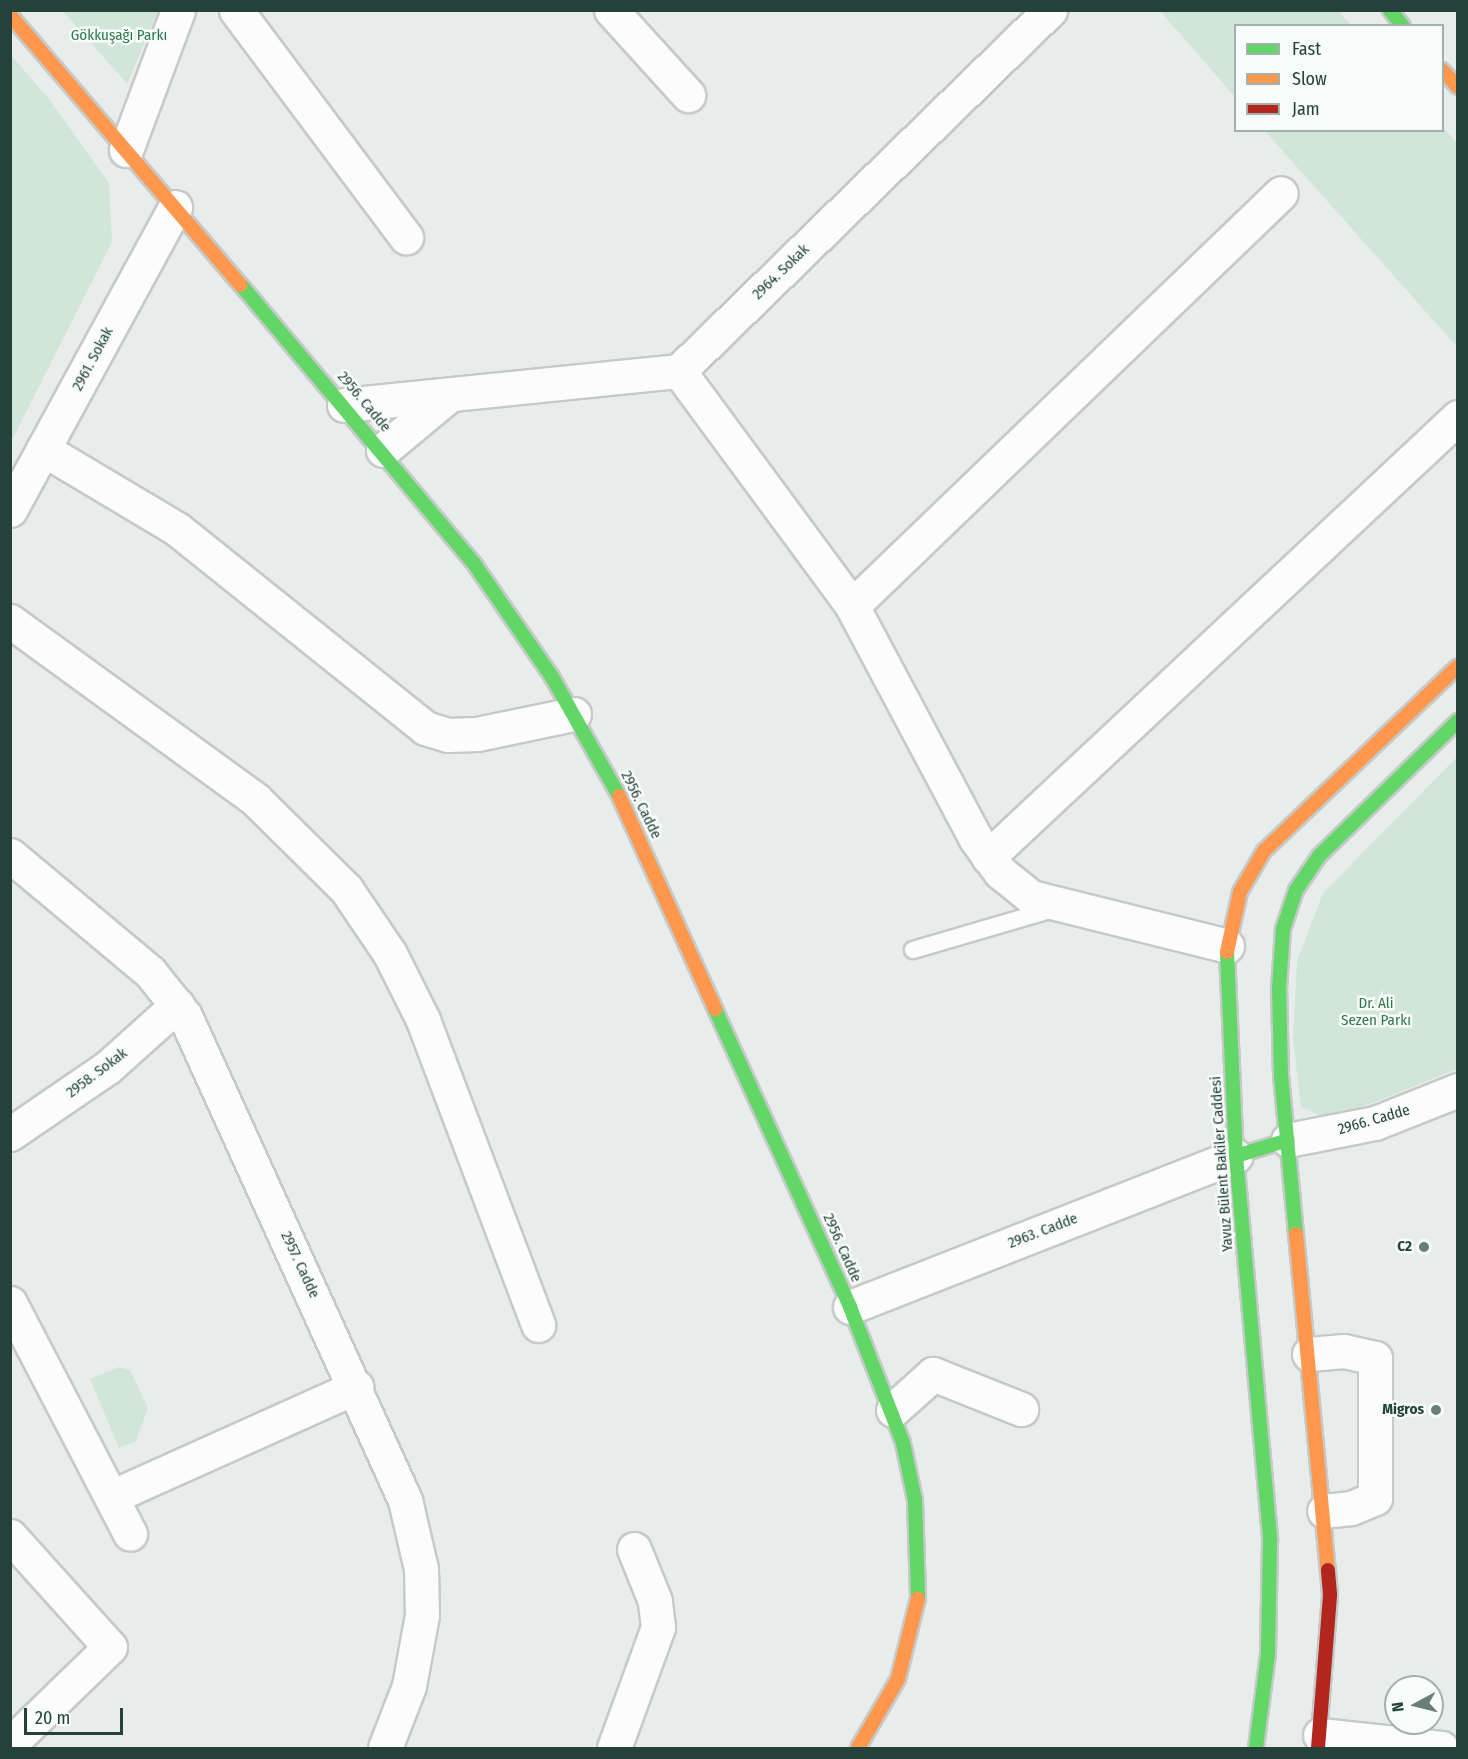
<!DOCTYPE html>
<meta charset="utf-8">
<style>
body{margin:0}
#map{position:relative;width:1468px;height:1759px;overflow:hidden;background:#e8edeb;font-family:"Fira Sans Condensed",sans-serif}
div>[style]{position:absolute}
.green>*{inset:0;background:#d1e6d8}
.roads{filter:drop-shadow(2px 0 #c5cac8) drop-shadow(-2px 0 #c5cac8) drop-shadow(0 2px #c5cac8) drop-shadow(0 -2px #c5cac8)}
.lane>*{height:16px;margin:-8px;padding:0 8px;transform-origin:8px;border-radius:8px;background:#fcfcfc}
.street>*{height:33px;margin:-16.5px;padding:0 16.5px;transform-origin:16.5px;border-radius:16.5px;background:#fcfcfc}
.fast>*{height:14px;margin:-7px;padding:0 7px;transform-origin:7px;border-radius:7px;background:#63d668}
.slow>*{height:14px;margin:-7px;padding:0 7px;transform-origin:7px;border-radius:7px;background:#ff974d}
.jam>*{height:14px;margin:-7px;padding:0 7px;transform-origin:7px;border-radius:7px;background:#b3261e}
.dots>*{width:16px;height:16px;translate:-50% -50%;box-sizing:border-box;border:3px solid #f7fbf9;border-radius:50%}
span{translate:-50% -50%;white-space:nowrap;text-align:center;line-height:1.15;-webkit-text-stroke:5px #f7fbf9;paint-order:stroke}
.park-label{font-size:15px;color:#2d7a4b}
.street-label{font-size:15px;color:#24423a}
.poi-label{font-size:15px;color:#24423a;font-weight:700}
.right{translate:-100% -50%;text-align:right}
.frame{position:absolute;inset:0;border:12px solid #24423a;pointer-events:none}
.legend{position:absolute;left:1234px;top:24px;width:210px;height:108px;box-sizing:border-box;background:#f7fbf9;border:2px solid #a3b1ad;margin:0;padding:8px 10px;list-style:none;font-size:18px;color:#24423a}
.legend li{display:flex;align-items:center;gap:12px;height:30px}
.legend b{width:30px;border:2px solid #a3b1ad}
.north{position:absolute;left:1384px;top:1675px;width:60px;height:60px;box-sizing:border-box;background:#f7fbf9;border:2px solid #a3b1ad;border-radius:50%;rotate:263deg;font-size:16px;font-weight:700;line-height:24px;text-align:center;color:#24423a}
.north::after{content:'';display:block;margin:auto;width:21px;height:27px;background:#697e78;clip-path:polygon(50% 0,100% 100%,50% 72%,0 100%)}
.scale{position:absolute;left:24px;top:1708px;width:99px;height:27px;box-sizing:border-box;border:3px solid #24423a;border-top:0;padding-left:8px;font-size:18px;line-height:21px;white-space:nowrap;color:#24423a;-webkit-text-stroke:4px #f7fbf9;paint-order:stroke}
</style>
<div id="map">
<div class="green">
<div style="clip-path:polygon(63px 11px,158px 11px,127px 84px)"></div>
<div style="clip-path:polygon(1160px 11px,1338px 11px,1351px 25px,1236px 26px,1235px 97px)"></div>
<div style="clip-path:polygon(11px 55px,49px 99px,109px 183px,112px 242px,11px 442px)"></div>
<div style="clip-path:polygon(1443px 127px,1457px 143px,1457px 347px,1265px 131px,1442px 130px)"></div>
<div style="clip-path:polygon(1457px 757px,1457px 1069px,1330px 1120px,1301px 1107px,1293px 1040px,1297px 961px,1323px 893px)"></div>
<div style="clip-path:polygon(119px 1367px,130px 1370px,148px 1408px,136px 1441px,119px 1448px,90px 1379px)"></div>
</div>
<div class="roads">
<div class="lane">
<div style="left:913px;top:950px;width:146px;rotate:-16.3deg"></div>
</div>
<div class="street">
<div style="left:236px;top:10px;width:284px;rotate:53.2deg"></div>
<div style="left:611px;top:10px;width:115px;rotate:47.8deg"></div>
<div style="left:126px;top:150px;width:149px;rotate:-69.6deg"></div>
<div style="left:679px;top:371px;width:292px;rotate:53.6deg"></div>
<div style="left:852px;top:606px;width:264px;rotate:62deg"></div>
<div style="left:976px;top:839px;width:41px;rotate:54deg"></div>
<div style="left:1000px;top:872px;width:40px;rotate:39deg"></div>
<div style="left:1031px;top:897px;width:202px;rotate:14deg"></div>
<div style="left:344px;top:405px;width:337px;rotate:-5.8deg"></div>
<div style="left:679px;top:371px;width:518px;rotate:-44.22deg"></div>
<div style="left:43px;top:449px;width:156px;rotate:30.8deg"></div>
<div style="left:177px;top:529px;width:318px;rotate:38.7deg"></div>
<div style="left:425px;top:728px;width:24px;rotate:17deg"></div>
<div style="left:448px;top:735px;width:29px;rotate:-2deg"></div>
<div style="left:477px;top:734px;width:99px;rotate:-11.7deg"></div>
<div style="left:383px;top:450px;width:85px;rotate:-39.7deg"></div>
<div style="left:10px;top:510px;width:345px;rotate:-61.4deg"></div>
<div style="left:852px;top:606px;width:595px;rotate:-43.91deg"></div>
<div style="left:10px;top:621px;width:304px;rotate:36deg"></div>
<div style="left:256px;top:800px;width:127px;rotate:44.7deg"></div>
<div style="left:346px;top:889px;width:78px;rotate:55.9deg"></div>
<div style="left:390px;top:954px;width:74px;rotate:63.4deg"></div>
<div style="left:423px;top:1020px;width:326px;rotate:69.3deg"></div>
<div style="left:10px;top:855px;width:182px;rotate:39.9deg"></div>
<div style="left:150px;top:972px;width:56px;rotate:51.5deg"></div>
<div style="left:185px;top:1016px;width:532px;rotate:65.56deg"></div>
<div style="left:405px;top:1500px;width:71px;rotate:76.9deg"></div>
<div style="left:421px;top:1569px;width:46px;rotate:88.8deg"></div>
<div style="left:422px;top:1615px;width:72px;rotate:100.4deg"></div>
<div style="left:409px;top:1686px;width:66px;rotate:111.2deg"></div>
<div style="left:988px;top:857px;width:644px;rotate:-43.11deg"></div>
<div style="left:10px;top:1134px;width:119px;rotate:-34.4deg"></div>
<div style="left:108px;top:1067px;width:93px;rotate:-41.9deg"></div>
<div style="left:1288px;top:1140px;width:89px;rotate:-11.1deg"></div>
<div style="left:1375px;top:1123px;width:89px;rotate:-21.7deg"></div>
<div style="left:10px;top:1303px;width:260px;rotate:62.5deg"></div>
<div style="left:850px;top:1307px;width:414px;rotate:-21.4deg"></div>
<div style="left:1309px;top:1354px;width:35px;rotate:-5deg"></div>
<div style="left:1344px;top:1351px;width:32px;rotate:13deg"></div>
<div style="left:1375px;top:1358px;width:140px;rotate:90deg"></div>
<div style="left:1375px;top:1498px;width:26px;rotate:157deg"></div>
<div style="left:1351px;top:1508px;width:27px;rotate:174deg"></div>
<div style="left:893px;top:1410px;width:54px;rotate:-42deg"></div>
<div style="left:933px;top:1374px;width:95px;rotate:21.7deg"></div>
<div style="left:111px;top:1497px;width:269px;rotate:-24.2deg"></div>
<div style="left:10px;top:1536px;width:149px;rotate:48deg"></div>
<div style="left:110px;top:1647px;width:139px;rotate:135.9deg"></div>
<div style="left:1320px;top:1735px;width:122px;rotate:6.1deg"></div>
<div style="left:614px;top:1748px;width:129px;rotate:-70deg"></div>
<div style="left:658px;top:1627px;width:26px;rotate:-97deg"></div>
<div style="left:655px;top:1601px;width:56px;rotate:-112deg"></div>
</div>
<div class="fast">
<div style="left:1390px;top:10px;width:21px;rotate:51deg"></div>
<div style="left:241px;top:285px;width:365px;rotate:50.1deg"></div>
<div style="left:475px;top:565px;width:136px;rotate:55.5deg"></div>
<div style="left:552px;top:677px;width:137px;rotate:60.6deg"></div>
<div style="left:1227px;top:952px;width:204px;rotate:87.5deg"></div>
<div style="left:1236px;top:1156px;width:386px;rotate:84.9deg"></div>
<div style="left:1270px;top:1540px;width:114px;rotate:91deg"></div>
<div style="left:1268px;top:1654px;width:95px;rotate:97.3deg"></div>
<div style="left:715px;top:1009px;width:327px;rotate:65.6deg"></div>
<div style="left:850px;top:1307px;width:146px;rotate:68.7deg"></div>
<div style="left:903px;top:1443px;width:58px;rotate:78.1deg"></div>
<div style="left:915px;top:1500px;width:98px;rotate:88.2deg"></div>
<div style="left:1236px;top:1156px;width:54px;rotate:-17.1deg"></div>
<div style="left:1296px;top:1234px;width:160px;rotate:-95.4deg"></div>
<div style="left:1281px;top:1075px;width:86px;rotate:-91.3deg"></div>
<div style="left:1279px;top:989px;width:60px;rotate:-86.2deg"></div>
<div style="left:1283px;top:929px;width:41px;rotate:-71.6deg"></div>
<div style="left:1296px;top:890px;width:41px;rotate:-55.9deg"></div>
<div style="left:1319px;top:856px;width:194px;rotate:-44.2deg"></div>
</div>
<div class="slow">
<div style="left:10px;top:15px;width:355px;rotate:49.5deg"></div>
<div style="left:1442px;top:70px;width:23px;rotate:47deg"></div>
<div style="left:619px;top:796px;width:234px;rotate:65.7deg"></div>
<div style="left:1227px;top:952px;width:61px;rotate:-77.8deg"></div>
<div style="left:1240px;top:892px;width:48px;rotate:-59.7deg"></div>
<div style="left:1264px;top:851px;width:268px;rotate:-43.6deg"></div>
<div style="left:1296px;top:1234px;width:338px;rotate:84.6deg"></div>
<div style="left:858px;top:1748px;width:80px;rotate:-59.9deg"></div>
<div style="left:898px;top:1679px;width:83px;rotate:-76.1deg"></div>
</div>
<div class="jam">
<div style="left:1318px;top:1748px;width:154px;rotate:-85.5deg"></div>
<div style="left:1330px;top:1594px;width:24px;rotate:-95deg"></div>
</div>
</div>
<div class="dots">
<div style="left:1424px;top:1247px;background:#697e78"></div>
<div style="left:1436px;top:1410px;background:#697e78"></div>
</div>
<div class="park-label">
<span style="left:119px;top:36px">Gökkuşağı Parkı</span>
<span style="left:1376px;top:1012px">Dr. Ali<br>Sezen Parkı</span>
</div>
<div class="street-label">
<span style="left:781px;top:272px;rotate:-44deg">2964. Sokak</span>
<span style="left:93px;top:359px;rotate:-62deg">2961. Sokak</span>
<span style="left:364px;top:402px;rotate:50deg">2956. Cadde</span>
<span style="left:641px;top:805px;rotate:64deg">2956. Cadde</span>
<span style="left:97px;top:1073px;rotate:-37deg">2958. Sokak</span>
<span style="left:1374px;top:1120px;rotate:-16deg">2966. Cadde</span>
<span style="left:1222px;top:1164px;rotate:-94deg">Yavuz Bülent Bakiler Caddesi</span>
<span style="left:1043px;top:1231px;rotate:-21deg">2963. Cadde</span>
<span style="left:842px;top:1248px;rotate:66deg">2956. Cadde</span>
<span style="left:300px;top:1265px;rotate:65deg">2957. Cadde</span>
</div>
<div class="poi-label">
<span class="right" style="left:1412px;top:1247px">C2</span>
<span class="right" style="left:1424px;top:1410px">Migros</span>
</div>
<div class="frame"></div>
<ul class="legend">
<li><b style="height:8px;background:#63d668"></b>Fast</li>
<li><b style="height:8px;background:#ff974d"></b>Slow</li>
<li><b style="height:8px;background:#b3261e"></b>Jam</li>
</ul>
<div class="north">N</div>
<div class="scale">20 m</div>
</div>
